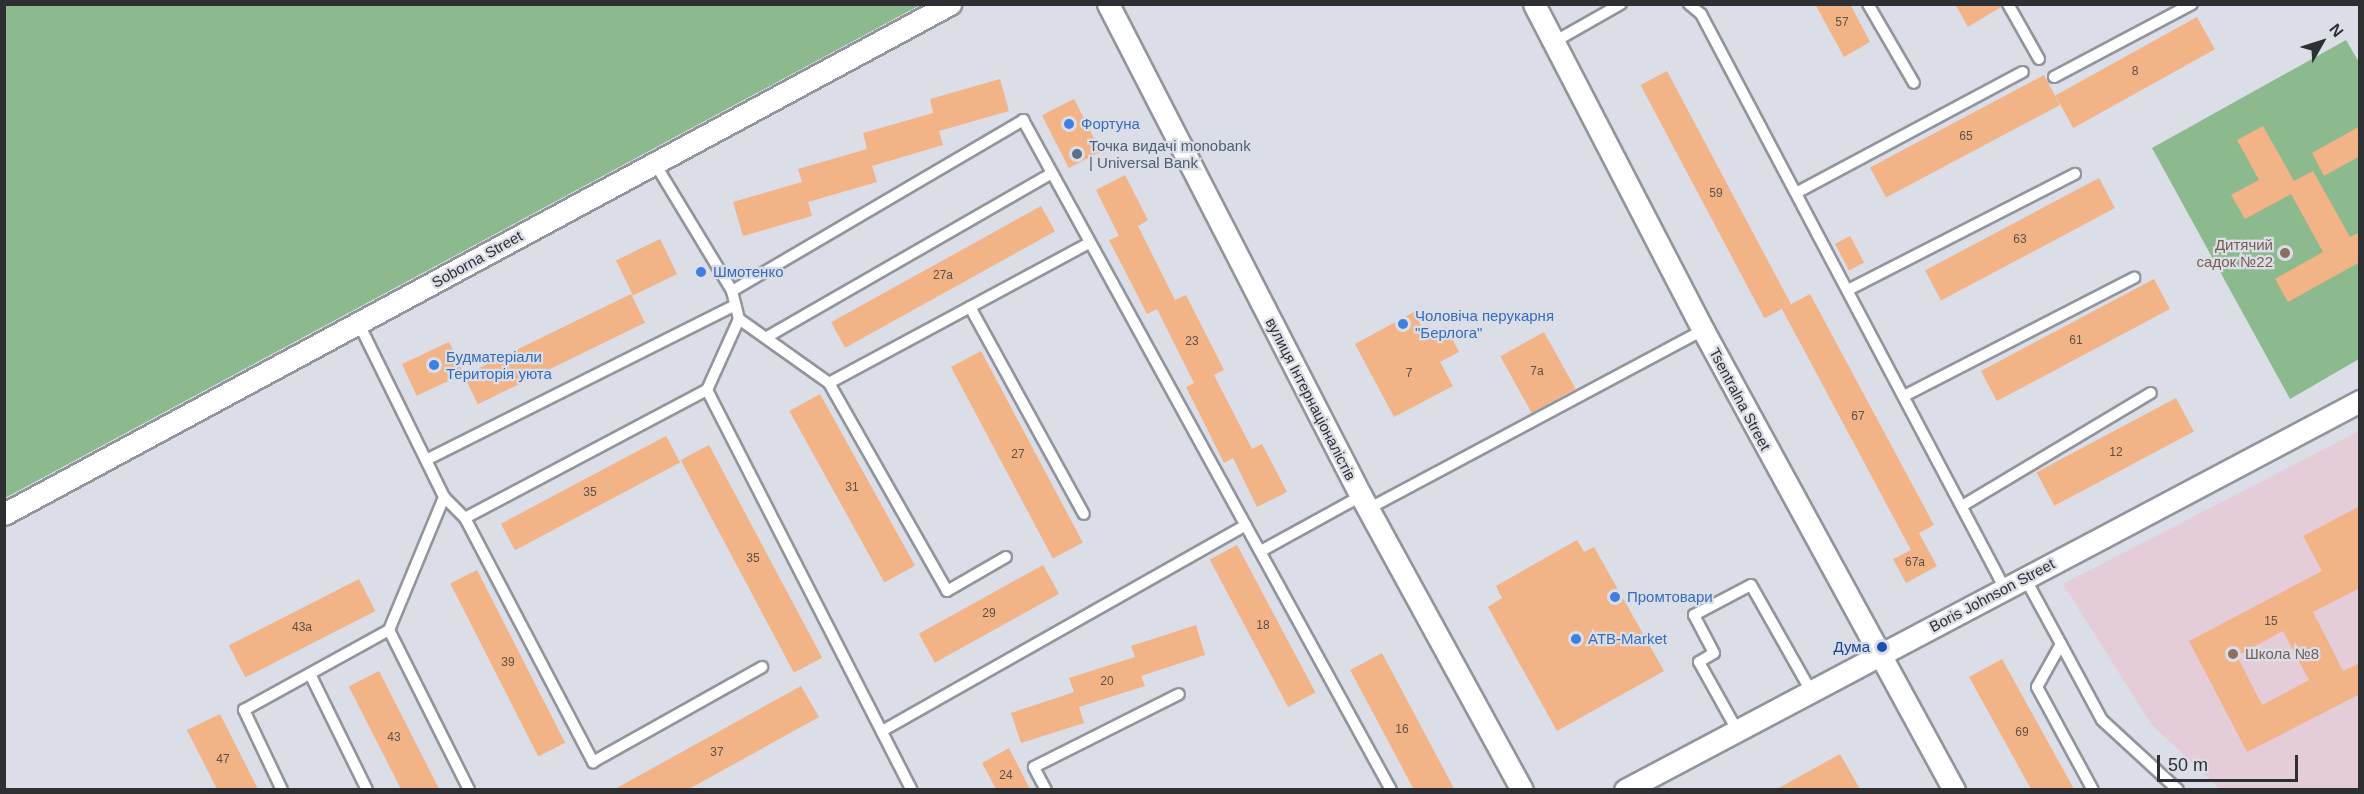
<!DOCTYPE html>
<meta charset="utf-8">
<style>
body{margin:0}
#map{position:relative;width:2364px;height:794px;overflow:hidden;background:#dbdee7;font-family:Helvetica,sans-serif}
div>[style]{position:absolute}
.education>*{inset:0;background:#e4cdd8}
.green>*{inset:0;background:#8cb98d}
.building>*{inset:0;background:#f2b387;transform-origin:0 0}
.roads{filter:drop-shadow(2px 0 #92959d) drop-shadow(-2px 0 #92959d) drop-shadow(0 2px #92959d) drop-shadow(0 -2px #92959d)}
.service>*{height:10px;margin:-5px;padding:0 5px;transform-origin:5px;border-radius:5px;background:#fff}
.minor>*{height:21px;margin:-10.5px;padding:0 10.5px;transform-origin:10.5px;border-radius:10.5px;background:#fff}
.dots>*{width:16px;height:16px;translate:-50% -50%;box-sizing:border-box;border:3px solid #dbdee7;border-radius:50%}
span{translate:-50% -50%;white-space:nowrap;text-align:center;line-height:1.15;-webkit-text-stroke:4.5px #dbdee7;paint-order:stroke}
.number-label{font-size:12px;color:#5f5048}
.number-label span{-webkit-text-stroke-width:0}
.shop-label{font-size:15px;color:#366cbe}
.left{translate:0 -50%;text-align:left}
.service-label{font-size:15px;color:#4e5e75}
.education-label{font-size:15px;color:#785e54}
.right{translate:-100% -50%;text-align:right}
.street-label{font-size:15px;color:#2e2f33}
.transit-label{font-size:15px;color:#164399}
.frame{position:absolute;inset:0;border:6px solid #2e2f33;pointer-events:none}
.north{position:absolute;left:2292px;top:12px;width:60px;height:60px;-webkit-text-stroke:4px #dbdee7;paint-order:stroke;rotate:51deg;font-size:16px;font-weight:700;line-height:24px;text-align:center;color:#2e2f33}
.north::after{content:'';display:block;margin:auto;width:21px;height:27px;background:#2e2f33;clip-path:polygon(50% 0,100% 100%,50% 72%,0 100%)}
.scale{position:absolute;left:2157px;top:755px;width:141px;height:27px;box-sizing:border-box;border:3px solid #2e2f33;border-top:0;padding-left:8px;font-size:18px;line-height:21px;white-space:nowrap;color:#2e2f33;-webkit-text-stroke:4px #dbdee7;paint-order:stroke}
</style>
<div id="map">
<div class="education">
<div style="clip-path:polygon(2359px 431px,2359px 789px,2220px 789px,2151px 724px,2063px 584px)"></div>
</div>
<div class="green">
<div style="clip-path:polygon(5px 4px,920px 4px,920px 5px,5px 498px)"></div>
<div style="clip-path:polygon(2346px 40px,2360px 64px,2359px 359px,2290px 399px,2152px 148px)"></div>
</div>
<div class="building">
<div style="clip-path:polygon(1815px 4px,1850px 4px,1870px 42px,1844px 57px)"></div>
<div style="clip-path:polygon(1955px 4px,2001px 4px,2001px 7px,1968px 27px)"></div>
<div style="left:2197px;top:17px;width:37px;height:162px;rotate:61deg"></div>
<div style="left:1667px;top:71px;width:264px;height:30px;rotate:62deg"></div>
<div style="left:2044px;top:75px;width:34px;height:197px;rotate:62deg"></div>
<div style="clip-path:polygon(1000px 79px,1009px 111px,939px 131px,943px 145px,872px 166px,877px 182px,808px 202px,812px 216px,743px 236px,733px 202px,802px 182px,798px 169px,867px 149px,863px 133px,933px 113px,930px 99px)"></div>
<div style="left:1074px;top:99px;width:59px;height:36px;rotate:63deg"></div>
<div style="clip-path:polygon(2263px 126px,2294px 181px,2313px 171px,2350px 237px,2360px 232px,2360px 262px,2288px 302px,2275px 279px,2323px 252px,2291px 194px,2245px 219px,2231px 195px,2259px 180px,2237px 140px)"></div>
<div style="clip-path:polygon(2360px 126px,2360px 156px,2324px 176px,2312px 153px)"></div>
<div style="clip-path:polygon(1125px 175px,1148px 220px,1138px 226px,1175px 300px,1186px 295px,1224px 370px,1214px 375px,1252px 449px,1262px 444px,1287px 492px,1257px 507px,1233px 458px,1224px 463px,1186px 387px,1194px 383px,1157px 309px,1147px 314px,1109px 240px,1119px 236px,1096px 190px)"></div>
<div style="left:2099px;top:178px;width:34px;height:197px;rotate:62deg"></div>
<div style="left:1041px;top:206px;width:29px;height:240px;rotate:61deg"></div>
<div style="left:1850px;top:236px;width:30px;height:17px;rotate:62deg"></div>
<div style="left:660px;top:239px;width:39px;height:49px;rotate:64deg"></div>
<div style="left:2154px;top:279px;width:34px;height:196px;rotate:62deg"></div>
<div style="left:631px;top:294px;width:32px;height:186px;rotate:64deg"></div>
<div style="clip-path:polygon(1810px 294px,1934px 525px,1919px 533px,1937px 566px,1906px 583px,1893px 559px,1911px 550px,1782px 309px)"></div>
<div style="clip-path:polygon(1414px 312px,1427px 337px,1446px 327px,1459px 352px,1440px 362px,1453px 386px,1394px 417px,1355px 344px)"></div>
<div style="left:1544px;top:332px;width:65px;height:50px;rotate:61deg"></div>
<div style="left:449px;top:342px;width:35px;height:52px;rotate:65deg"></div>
<div style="left:981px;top:351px;width:217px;height:34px;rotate:62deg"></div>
<div style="left:820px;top:394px;width:196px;height:35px;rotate:61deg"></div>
<div style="left:2176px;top:398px;width:38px;height:158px;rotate:62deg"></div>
<div style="left:666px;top:436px;width:30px;height:187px;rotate:62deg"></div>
<div style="left:709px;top:445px;width:241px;height:32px;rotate:62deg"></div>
<div style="clip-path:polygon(evenodd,2360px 506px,2360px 588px,2313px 612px,2343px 671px,2360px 663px,2360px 694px,2247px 752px,2189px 641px,2322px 571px,2303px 536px,2360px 506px,2283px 631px,2309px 680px,2262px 705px,2237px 656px,2283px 631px)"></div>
<div style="clip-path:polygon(1577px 540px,1584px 552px,1594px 547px,1664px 671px,1557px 731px,1488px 607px,1502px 598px,1496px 586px)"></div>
<div style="left:1237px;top:545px;width:167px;height:31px;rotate:62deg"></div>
<div style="left:1043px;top:565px;width:33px;height:142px;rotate:61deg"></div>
<div style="left:477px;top:570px;width:194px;height:30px;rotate:63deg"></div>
<div style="left:359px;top:579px;width:36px;height:146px;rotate:63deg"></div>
<div style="clip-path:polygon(1196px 625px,1205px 655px,1141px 676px,1145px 686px,1079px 707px,1084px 723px,1021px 743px,1011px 713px,1074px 692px,1069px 678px,1135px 657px,1131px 646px)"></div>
<div style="left:1382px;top:653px;width:154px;height:36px;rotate:62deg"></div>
<div style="clip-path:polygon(2002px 659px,2074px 789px,2031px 789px,1969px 677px)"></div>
<div style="left:379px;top:671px;width:133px;height:34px;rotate:63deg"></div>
<div style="clip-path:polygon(801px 686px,819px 717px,689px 789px,615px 789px)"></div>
<div style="clip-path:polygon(220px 714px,258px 789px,217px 789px,187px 730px)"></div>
<div style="clip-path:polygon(1009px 748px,1030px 789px,996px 789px,982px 763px)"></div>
<div style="clip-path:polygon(1840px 754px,1860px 789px,1777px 789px)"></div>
</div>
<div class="roads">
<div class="service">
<div style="left:1689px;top:4px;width:16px;rotate:40deg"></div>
<div style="left:1701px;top:14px;width:650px;rotate:62.13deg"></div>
<div style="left:1868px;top:4px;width:91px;rotate:59.8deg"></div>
<div style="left:2008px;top:4px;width:63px;rotate:60.6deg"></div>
<div style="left:1554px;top:42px;width:77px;rotate:-29.6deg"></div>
<div style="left:2054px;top:77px;width:156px;rotate:-27.9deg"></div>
<div style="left:654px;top:162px;width:151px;rotate:58.8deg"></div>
<div style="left:732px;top:291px;width:29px;rotate:76deg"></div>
<div style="left:739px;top:319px;width:110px;rotate:35.4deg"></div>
<div style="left:829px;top:383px;width:239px;rotate:60.4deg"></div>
<div style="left:947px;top:591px;width:68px;rotate:-30deg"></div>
<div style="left:1796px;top:193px;width:257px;rotate:-28.1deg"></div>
<div style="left:1848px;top:290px;width:255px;rotate:-27.1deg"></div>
<div style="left:732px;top:291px;width:338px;rotate:-30.4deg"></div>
<div style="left:1023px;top:120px;width:764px;rotate:61.22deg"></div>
<div style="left:970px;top:307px;width:236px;rotate:61.2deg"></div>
<div style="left:359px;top:324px;width:193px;rotate:63.8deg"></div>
<div style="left:444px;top:497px;width:30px;rotate:45deg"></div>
<div style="left:465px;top:518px;width:276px;rotate:62.3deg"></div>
<div style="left:593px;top:762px;width:194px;rotate:-29.3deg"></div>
<div style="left:767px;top:337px;width:327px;rotate:-29.9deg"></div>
<div style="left:829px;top:383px;width:293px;rotate:-28.3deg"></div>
<div style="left:707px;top:390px;width:449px;rotate:62.9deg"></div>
<div style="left:1904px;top:396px;width:259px;rotate:-27.2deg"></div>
<div style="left:428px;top:459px;width:341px;rotate:-26.6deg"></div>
<div style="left:1962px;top:506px;width:220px;rotate:-30.9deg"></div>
<div style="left:1368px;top:509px;width:380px;rotate:-28.1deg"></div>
<div style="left:465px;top:518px;width:274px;rotate:-27.9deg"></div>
<div style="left:707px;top:390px;width:78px;rotate:-65.7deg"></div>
<div style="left:1261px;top:551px;width:114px;rotate:-28.8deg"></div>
<div style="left:2025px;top:578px;width:75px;rotate:61.4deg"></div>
<div style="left:2061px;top:644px;width:49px;rotate:119.2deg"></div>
<div style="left:2037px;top:687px;width:117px;rotate:61.5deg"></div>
<div style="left:389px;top:630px;width:179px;rotate:63.4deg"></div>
<div style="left:2061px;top:644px;width:86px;rotate:61.7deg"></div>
<div style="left:2102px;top:720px;width:103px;rotate:42.6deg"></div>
<div style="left:310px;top:674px;width:129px;rotate:63.8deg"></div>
<div style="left:1737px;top:730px;width:78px;rotate:-119.2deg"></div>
<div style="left:1699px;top:662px;width:17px;rotate:-31deg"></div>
<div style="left:1714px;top:653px;width:43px;rotate:-117.8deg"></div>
<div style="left:1694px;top:615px;width:64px;rotate:-27.8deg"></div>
<div style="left:1751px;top:585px;width:122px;rotate:60.5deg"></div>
<div style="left:882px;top:731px;width:418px;rotate:-29.5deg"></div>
<div style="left:282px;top:790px;width:89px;rotate:-115.4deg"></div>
<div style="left:244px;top:710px;width:166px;rotate:-28.9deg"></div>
<div style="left:389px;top:630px;width:144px;rotate:-67.5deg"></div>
<div style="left:1046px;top:790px;width:26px;rotate:-118deg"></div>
<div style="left:1034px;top:767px;width:162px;rotate:-26.7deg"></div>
</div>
<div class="minor">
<div style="left:1108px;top:4px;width:553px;rotate:62.79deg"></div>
<div style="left:1361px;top:496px;width:335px;rotate:61.3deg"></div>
<div style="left:1534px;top:4px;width:367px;rotate:62.6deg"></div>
<div style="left:1703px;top:330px;width:524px;rotate:61.38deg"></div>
<div style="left:4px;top:514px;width:1075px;rotate:-28.33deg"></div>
<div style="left:1625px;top:790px;width:832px;rotate:-27.89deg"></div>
</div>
</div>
<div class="dots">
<div style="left:1069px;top:124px;background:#3f7fe0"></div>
<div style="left:1077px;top:154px;background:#5c6f8a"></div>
<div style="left:2285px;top:253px;background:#8d6e63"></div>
<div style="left:701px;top:272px;background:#3f7fe0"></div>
<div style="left:1403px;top:324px;background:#3f7fe0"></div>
<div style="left:434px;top:365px;background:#3f7fe0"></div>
<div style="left:1615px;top:597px;background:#3f7fe0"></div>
<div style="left:1576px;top:639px;background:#3f7fe0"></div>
<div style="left:1882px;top:647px;background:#1a4fb4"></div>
<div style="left:2233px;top:654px;background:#8d6e63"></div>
</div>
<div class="number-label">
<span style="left:1842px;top:23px">57</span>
<span style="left:2135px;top:72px">8</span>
<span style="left:1966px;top:137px">65</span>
<span style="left:1716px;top:194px">59</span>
<span style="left:2020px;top:240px">63</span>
<span style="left:943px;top:276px">27а</span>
<span style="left:2076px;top:341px">61</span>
<span style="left:1192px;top:342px">23</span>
<span style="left:1537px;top:372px">7а</span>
<span style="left:1409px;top:374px">7</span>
<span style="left:1858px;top:417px">67</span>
<span style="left:2116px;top:453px">12</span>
<span style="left:1018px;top:455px">27</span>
<span style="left:852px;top:488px">31</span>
<span style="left:590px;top:493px">35</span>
<span style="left:753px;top:559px">35</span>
<span style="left:1915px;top:563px">67а</span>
<span style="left:989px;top:614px">29</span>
<span style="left:2271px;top:622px">15</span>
<span style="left:1263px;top:626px">18</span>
<span style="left:302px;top:628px">43а</span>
<span style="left:508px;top:663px">39</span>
<span style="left:1107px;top:682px">20</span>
<span style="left:1402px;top:730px">16</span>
<span style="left:2022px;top:733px">69</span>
<span style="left:394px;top:738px">43</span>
<span style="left:717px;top:753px">37</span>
<span style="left:223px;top:760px">47</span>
<span style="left:1006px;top:776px">24</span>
</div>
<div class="shop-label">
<span class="left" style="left:1081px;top:124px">Фортуна</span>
<span class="left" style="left:713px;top:272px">Шмотенко</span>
<span class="left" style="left:1415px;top:324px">Чоловіча перукарня<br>"Берлога"</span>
<span class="left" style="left:446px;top:365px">Будматеріали<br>Територія уюта</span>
<span class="left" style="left:1627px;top:597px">Промтовари</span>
<span class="left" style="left:1588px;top:639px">ATB-Market</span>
</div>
<div class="service-label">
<span class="left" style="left:1089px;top:154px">Точка видачі monobank<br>| Universal Bank</span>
</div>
<div class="education-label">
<span class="right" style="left:2273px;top:253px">Дитячий<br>садок №22</span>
<span class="left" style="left:2245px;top:654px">Школа №8</span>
</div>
<div class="street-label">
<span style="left:477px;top:259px;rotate:-29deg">Soborna Street</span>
<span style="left:1311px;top:399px;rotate:63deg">вулиця Інтернаціоналістів</span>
<span style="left:1740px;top:399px;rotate:62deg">Tsentralna Street</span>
<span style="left:1992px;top:595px;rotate:-28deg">Boris Johnson Street</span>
</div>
<div class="transit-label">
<span class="right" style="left:1870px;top:647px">Дума</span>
</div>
<div class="frame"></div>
<div class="north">N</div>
<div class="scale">50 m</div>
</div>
